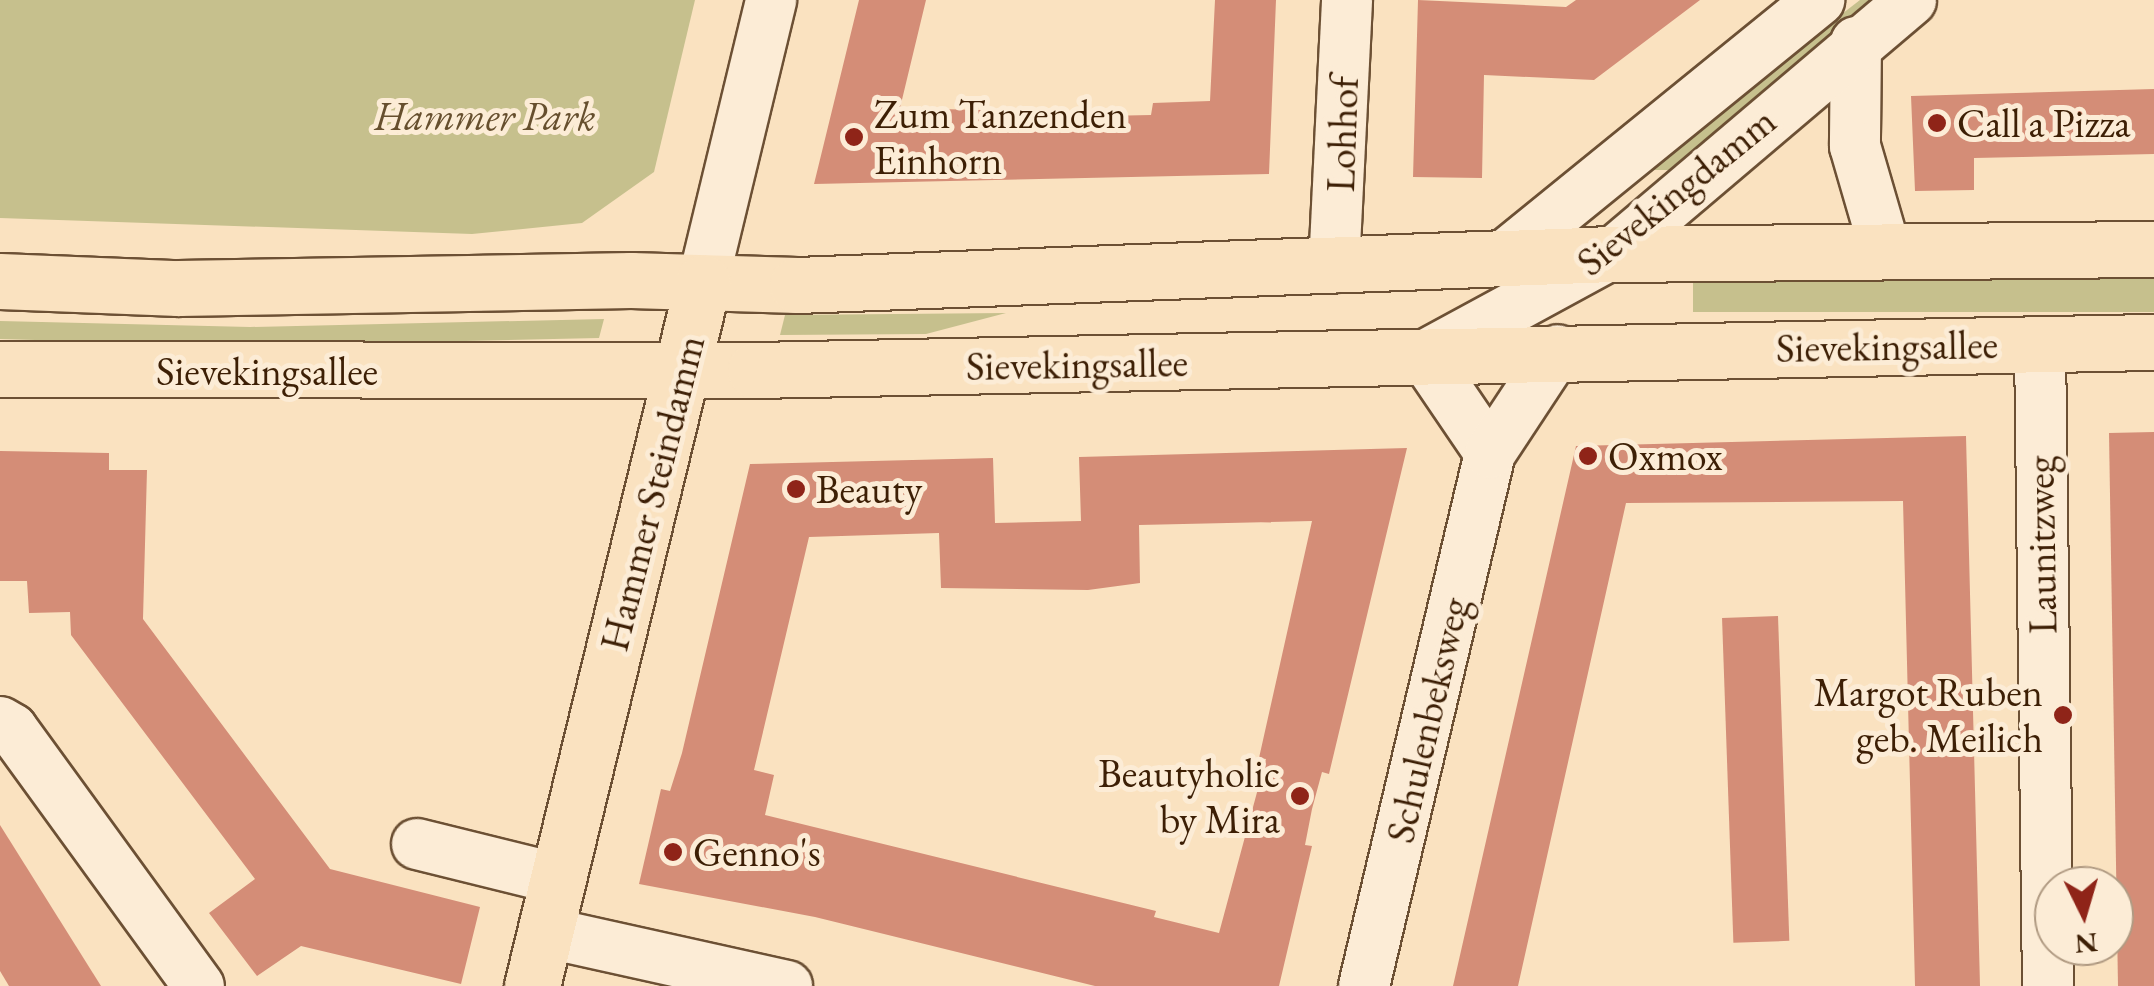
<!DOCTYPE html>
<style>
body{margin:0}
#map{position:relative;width:2154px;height:986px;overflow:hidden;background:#fae2c0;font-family:"EB Garamond",serif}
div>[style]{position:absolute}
.green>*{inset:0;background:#c6c08d;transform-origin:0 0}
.building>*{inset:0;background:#d48d77;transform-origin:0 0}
.roads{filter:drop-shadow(2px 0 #6c5034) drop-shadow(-2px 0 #6c5034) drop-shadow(0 2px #6c5034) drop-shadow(0 -2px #6c5034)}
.minor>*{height:50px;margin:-25px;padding:0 25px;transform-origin:25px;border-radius:25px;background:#fcecd6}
.major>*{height:55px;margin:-27.5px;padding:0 27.5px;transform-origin:27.5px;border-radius:27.5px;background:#fae2c0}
.dots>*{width:28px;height:28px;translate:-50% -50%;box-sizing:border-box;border:5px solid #fcecd6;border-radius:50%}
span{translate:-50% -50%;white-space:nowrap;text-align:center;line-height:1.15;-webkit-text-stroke:10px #fcecd6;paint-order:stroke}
.poi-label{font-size:40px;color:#3d1f05}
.left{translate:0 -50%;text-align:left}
.right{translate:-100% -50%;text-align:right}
.park-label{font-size:40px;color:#664f2e;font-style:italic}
.street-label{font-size:40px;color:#3d1f05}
.north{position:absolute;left:2034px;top:866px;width:100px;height:100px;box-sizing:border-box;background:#fcecd6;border:2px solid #b09a82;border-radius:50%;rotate:175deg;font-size:28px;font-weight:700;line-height:40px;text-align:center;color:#3d1f05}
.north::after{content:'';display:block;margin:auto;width:35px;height:45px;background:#8f2418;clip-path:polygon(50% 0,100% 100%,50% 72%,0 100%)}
</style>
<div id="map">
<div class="green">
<div style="clip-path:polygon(0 0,695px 0,654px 172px,582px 223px,472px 234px,0 218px)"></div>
<div style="clip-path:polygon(1860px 0,1878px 0,1669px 170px,1640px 170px)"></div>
<div style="left:2154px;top:278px;width:34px;height:461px;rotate:90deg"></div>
<div style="clip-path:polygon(1006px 313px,926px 334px,780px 335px,785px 315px)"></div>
<div style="clip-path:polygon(604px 319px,599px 338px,247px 346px,0 339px,0 321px,250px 327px)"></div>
</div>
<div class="building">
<div style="clip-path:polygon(859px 0,926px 0,900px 108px,1057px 112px,1057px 117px,1151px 115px,1153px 103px,1210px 101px,1215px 0,1276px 0,1269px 174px,814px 184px)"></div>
<div style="clip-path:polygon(1418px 0,1566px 7px,1576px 0,1700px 0,1594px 80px,1484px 75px,1482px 178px,1413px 177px)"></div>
<div style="clip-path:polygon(2154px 89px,2154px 154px,1974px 158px,1974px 190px,1915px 191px,1911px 96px)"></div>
<div style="clip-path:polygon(2154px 432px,2154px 986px,2118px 986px,2109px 433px)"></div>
<div style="clip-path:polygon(1966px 436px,1980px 986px,1915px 986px,1903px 501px,1626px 503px,1518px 986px,1453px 986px,1576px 446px)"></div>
<div style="clip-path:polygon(evenodd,1407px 448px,1329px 774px,1322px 772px,1312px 809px,1305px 845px,1312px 846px,1279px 986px,1095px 986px,815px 917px,639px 884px,661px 789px,670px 791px,682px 753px,750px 464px,993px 458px,995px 523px,1081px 521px,1079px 457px,1407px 448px,1312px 521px,1259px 758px,1266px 759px,1219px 933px,1154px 917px,1156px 911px,765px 815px,774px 775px,754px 770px,809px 537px,939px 533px,941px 588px,1088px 590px,1140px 583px,1139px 525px,1312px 521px)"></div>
<div style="clip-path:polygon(0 451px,109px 453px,109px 470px,147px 470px,143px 619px,330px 869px,480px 907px,461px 984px,301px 946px,257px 976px,209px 913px,255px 879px,71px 635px,70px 612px,29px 613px,27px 581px,0 581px)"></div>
<div style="left:1778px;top:616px;width:325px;height:56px;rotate:88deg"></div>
<div style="clip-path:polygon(0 825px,101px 986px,9px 986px,0 971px)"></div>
</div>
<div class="roads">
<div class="minor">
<div style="left:1856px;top:42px;width:104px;rotate:90.6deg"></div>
<div style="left:1855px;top:146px;width:111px;rotate:73.8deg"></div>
<div style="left:1502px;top:258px;width:409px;rotate:-39.1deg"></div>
<div style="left:1334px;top:267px;width:267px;rotate:-87.2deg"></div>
<div style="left:703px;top:282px;width:290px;rotate:-76.4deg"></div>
<div style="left:2040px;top:344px;width:642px;rotate:89.29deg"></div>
<div style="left:1490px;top:453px;width:117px;rotate:-124.2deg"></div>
<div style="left:1424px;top:356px;width:214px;rotate:-28.5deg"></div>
<div style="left:1612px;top:254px;width:392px;rotate:-40.3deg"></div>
<div style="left:0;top:722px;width:14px;rotate:30deg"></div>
<div style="left:12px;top:729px;width:318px;rotate:54deg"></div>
<div style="left:417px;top:844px;width:145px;rotate:13.9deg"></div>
<div style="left:544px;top:932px;width:249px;rotate:12.5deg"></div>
<div style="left:1364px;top:986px;width:548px;rotate:-76.7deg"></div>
<div style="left:1490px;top:453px;width:123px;rotate:-56.6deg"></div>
</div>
<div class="major">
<div style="left:0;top:281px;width:178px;rotate:2.3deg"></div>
<div style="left:178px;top:288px;width:453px;rotate:-1deg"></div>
<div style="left:631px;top:280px;width:166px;rotate:1.7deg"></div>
<div style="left:797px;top:285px;width:816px;rotate:-2.18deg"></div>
<div style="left:1612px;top:254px;width:542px;rotate:-0.53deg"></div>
<div style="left:0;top:369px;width:755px;rotate:0.08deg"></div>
<div style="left:755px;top:370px;width:1399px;rotate:-1.15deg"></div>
<div style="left:532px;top:986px;width:724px;rotate:-76.35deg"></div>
</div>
</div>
<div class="dots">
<div style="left:1937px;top:123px;background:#8f2418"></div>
<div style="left:854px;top:137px;background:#8f2418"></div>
<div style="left:1588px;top:456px;background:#8f2418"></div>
<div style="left:796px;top:489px;background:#8f2418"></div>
<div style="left:2063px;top:715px;background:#8f2418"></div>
<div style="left:1300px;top:796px;background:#8f2418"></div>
<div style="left:673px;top:852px;background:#8f2418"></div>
</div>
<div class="poi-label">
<span class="left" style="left:874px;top:137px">Zum Tanzenden<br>Einhorn</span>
<span class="left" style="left:1957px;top:123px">Call a Pizza</span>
<span class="left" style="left:1608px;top:456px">Oxmox</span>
<span class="left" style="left:816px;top:489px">Beauty</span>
<span class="right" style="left:2043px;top:715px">Margot Ruben<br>geb. Meilich</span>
<span class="right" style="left:1280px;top:796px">Beautyholic<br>by Mira</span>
<span class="left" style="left:693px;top:852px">Genno's</span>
</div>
<div class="park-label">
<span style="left:485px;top:116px">Hammer Park</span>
</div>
<div class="street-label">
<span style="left:1342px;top:134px;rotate:-88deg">Lohhof</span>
<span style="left:1676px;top:191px;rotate:-39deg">Sievekingdamm</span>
<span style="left:1887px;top:346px;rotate:-1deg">Sievekingsallee</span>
<span style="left:1077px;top:364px;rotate:-1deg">Sievekingsallee</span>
<span style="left:267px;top:371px">Sievekingsallee</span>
<span style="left:652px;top:493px;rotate:-76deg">Hammer Steindamm</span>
<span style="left:2041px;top:545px;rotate:-91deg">Launitzweg</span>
<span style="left:1427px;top:720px;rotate:-77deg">Schulenbeksweg</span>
</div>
<div class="north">N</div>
</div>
